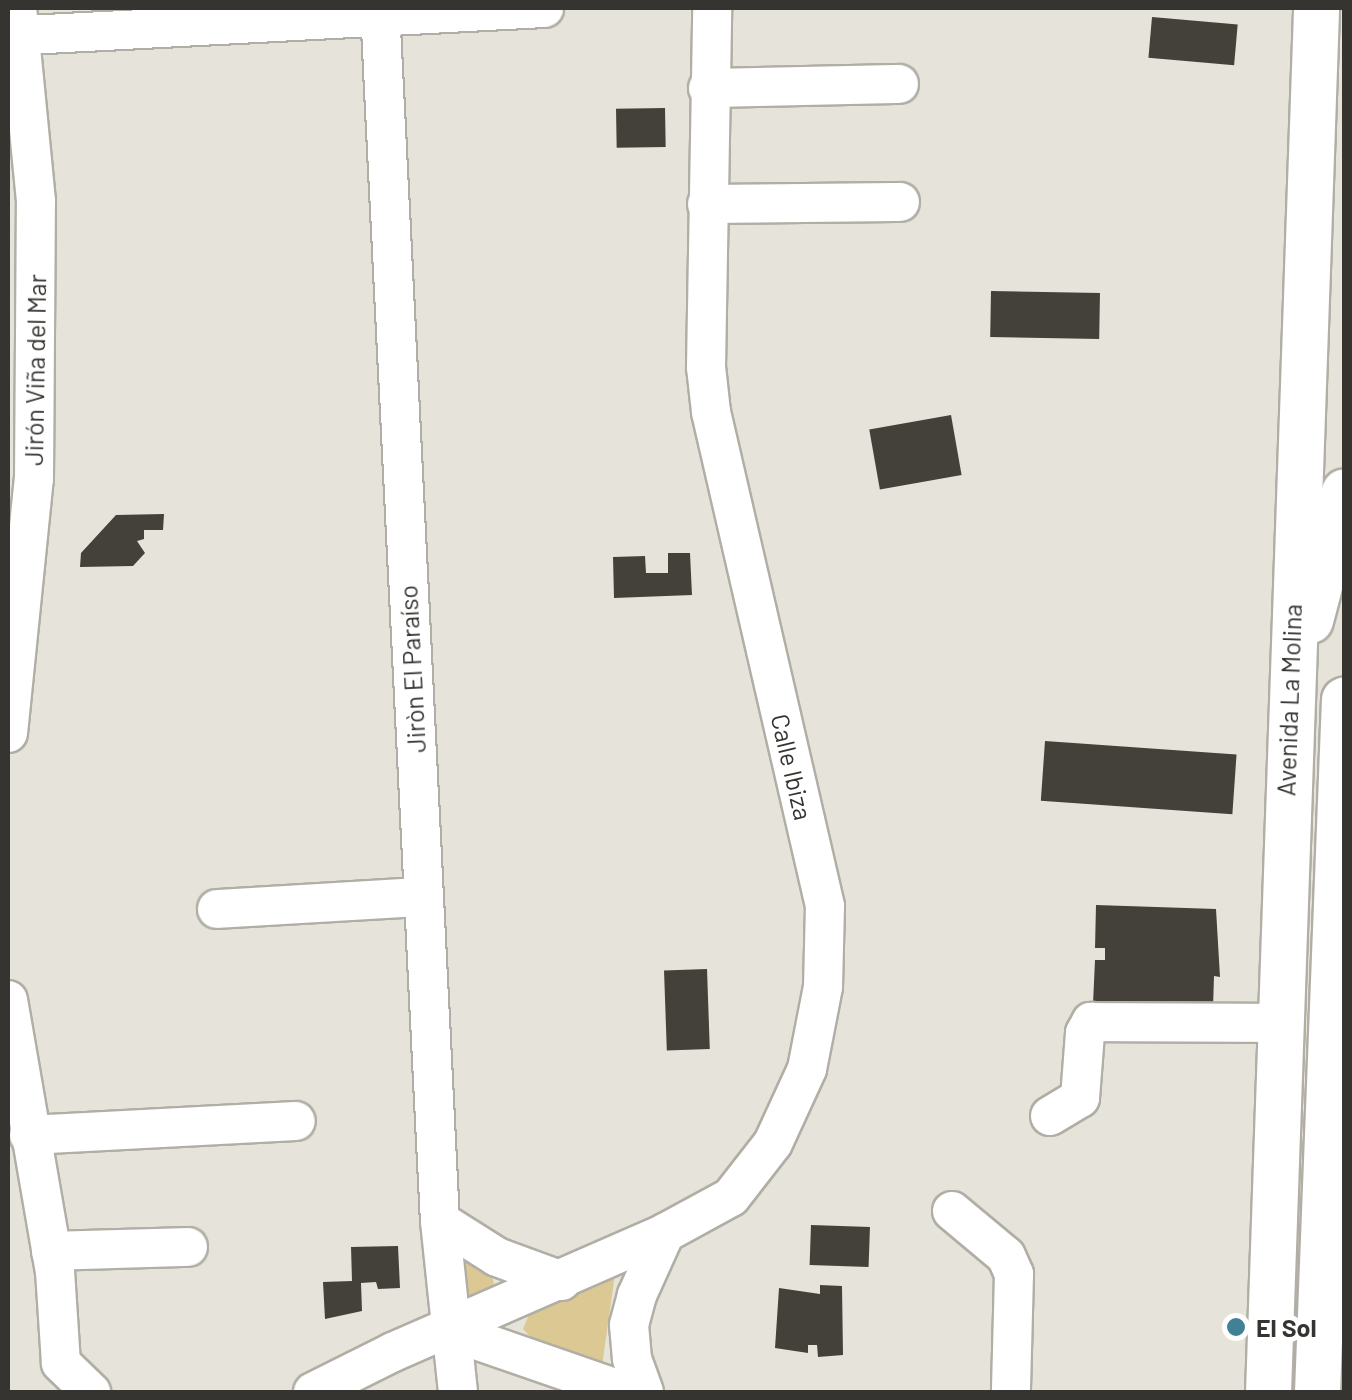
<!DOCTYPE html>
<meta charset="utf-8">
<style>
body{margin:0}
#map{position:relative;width:1352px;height:1400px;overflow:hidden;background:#e6e3da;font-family:Barlow,sans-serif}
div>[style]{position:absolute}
.green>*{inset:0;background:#dbc893}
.building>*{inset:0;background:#44413a;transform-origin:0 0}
.roads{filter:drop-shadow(2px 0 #b1aea5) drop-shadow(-2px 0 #b1aea5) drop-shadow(0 2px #b1aea5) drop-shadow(0 -2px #b1aea5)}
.minor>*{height:38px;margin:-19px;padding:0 19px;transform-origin:19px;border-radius:19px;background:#fff}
.major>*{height:45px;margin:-22.5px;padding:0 22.5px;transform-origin:22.5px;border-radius:22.5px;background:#fff}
.dots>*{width:28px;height:28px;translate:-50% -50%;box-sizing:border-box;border:5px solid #fff;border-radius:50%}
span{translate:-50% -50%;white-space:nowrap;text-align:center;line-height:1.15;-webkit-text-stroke:10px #fff;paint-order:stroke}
.street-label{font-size:25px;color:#363431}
.poi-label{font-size:25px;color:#363431;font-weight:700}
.left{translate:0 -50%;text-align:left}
.frame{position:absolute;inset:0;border:10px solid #363431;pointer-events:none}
</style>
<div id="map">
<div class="green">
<div style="clip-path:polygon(459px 1259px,492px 1276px,495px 1288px,457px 1306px)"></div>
<div style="clip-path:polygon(615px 1274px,602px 1366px,534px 1341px,523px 1329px,533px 1305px)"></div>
</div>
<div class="building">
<div style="left:1152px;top:17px;width:86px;height:41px;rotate:5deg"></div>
<div style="left:665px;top:108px;width:39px;height:49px;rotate:89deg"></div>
<div style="left:991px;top:291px;width:109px;height:46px;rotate:1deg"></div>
<div style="left:951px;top:415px;width:61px;height:83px;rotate:80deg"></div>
<div style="clip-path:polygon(164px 514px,163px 530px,144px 530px,144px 539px,137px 541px,145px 553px,133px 566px,80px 567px,81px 553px,116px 515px)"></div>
<div style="clip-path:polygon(668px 553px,690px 553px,692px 595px,614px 598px,613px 557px,645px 556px,646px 573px,668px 573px)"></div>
<div style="left:1045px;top:741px;width:192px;height:60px;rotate:4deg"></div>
<div style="clip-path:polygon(1096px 905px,1216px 909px,1220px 977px,1214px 976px,1213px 1008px,1093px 1004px,1095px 960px,1105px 960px,1105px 948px,1095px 948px)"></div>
<div style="left:707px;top:969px;width:80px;height:43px;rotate:88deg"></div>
<div style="left:811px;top:1225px;width:59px;height:40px;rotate:2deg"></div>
<div style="clip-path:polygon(398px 1246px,400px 1288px,378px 1289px,376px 1282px,361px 1283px,362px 1311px,325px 1319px,323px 1282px,352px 1281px,351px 1247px)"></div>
<div style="clip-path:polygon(820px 1285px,842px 1286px,843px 1355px,818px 1357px,817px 1345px,808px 1345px,808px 1353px,775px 1348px,779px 1288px,820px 1294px)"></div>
</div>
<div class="roads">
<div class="minor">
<div style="left:380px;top:8px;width:1214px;rotate:87.17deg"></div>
<div style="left:440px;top:1221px;width:172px;rotate:84deg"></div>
<div style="left:8px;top:36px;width:537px;rotate:-2.99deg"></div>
<div style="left:708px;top:88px;width:191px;rotate:-1.2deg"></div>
<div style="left:707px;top:204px;width:193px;rotate:-0.6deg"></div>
<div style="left:8px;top:733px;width:255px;rotate:-84.2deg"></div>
<div style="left:34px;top:479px;width:278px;rotate:-89.6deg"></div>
<div style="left:36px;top:201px;width:194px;rotate:-95.6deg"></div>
<div style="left:217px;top:909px;width:205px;rotate:-3.4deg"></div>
<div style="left:8px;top:1000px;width:275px;rotate:80.2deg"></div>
<div style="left:55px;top:1271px;width:92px;rotate:86.3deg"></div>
<div style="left:61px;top:1363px;width:42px;rotate:44deg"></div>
<div style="left:1050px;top:1116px;width:35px;rotate:-31deg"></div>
<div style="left:1080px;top:1098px;width:65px;rotate:-85.6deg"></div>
<div style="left:1085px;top:1033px;width:13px;rotate:-61deg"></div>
<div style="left:1091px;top:1022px;width:188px;rotate:0.3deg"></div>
<div style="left:29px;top:1135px;width:267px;rotate:-3deg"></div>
<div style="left:952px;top:1211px;width:70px;rotate:39.8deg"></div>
<div style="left:1006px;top:1256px;width:20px;rotate:66deg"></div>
<div style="left:1014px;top:1274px;width:118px;rotate:91.5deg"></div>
<div style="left:440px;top:1221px;width:67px;rotate:32.3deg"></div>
<div style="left:497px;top:1257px;width:69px;rotate:20.3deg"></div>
<div style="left:51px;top:1251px;width:137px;rotate:-1.7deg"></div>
<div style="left:450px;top:1331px;width:186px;rotate:19.1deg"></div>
<div style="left:313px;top:1392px;width:89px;rotate:-26.6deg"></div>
<div style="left:393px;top:1352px;width:297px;rotate:-23.6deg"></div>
<div style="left:665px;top:1233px;width:75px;rotate:-28.6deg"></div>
<div style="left:731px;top:1197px;width:68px;rotate:-52.1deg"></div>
<div style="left:773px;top:1143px;width:81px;rotate:-65.3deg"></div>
<div style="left:807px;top:1069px;width:84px;rotate:-79deg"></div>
<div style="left:823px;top:987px;width:81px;rotate:-88.6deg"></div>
<div style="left:825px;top:906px;width:507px;rotate:-102.99deg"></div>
<div style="left:711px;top:412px;width:45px;rotate:-96.3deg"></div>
<div style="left:706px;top:367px;width:359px;rotate:-89deg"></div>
<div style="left:644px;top:1392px;width:35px;rotate:-110deg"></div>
<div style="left:632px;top:1359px;width:34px;rotate:-95deg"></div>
<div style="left:629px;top:1325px;width:31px;rotate:-75deg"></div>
<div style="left:637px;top:1295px;width:68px;rotate:-65.7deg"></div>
</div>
<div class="major">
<div style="left:1310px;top:620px;width:133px;rotate:-75.2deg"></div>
<div style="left:1268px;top:1392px;width:1385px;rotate:-88.01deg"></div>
<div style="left:1317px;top:1392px;width:693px;rotate:-87.77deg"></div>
</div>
</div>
<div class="dots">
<div style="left:1236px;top:1327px;background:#418195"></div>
</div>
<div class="street-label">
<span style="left:35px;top:370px;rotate:-89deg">Jirón Viña del Mar</span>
<span style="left:412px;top:669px;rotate:-93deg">Jiròn El Paraíso</span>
<span style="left:1289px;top:700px;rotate:-88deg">Avenida La Molina</span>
<span style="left:792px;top:767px;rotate:77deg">Calle Ibiza</span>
</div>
<div class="poi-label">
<span class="left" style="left:1256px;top:1327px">El Sol</span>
</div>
<div class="frame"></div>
</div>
